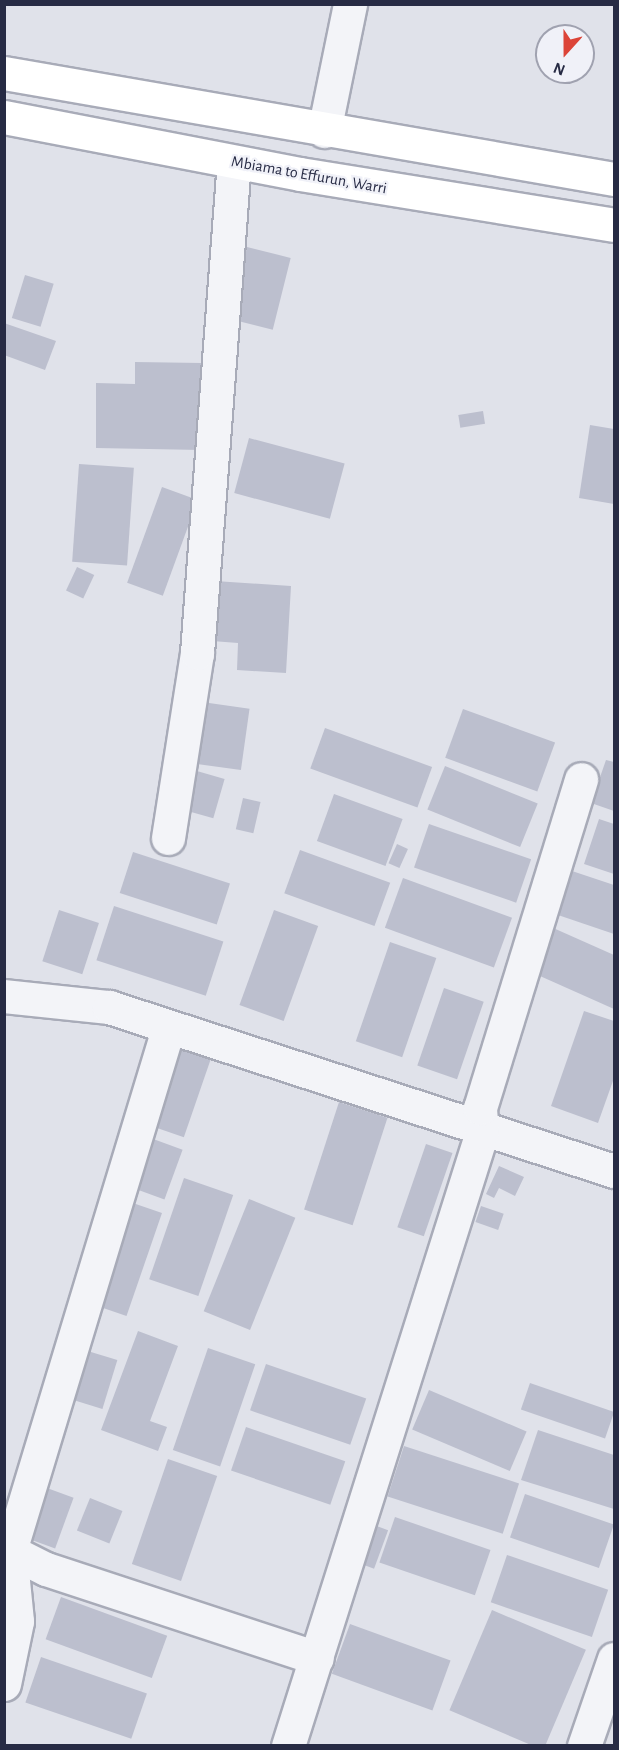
<!DOCTYPE html>
<style>
body{margin:0}
#map{position:relative;width:619px;height:1750px;overflow:hidden;background:#e0e2ea;font-family:"Alegreya Sans",sans-serif}
div>[style]{position:absolute}
.building>*{inset:0;background:#bcbfce;transform-origin:0 0}
.roads{filter:drop-shadow(2px 0 #a8abb8) drop-shadow(-2px 0 #a8abb8) drop-shadow(0 2px #a8abb8) drop-shadow(0 -2px #a8abb8)}
.minor>*{height:33px;margin:-16.5px;padding:0 16.5px;transform-origin:16.5px;border-radius:16.5px;background:#f3f4f8}
.major>*{height:33px;margin:-16.5px;padding:0 16.5px;transform-origin:16.5px;border-radius:16.5px;background:#fff}
span{translate:-50% -50%;white-space:nowrap;text-align:center;line-height:1.15;-webkit-text-stroke:4.5px #f0f1f8;paint-order:stroke}
.street-label{font-size:16px;color:#272b44}
.frame{position:absolute;inset:0;border:6px solid #272b44;pointer-events:none}
.north{position:absolute;left:535px;top:24px;width:60px;height:60px;box-sizing:border-box;background:#f0f1f8;border:2px solid #a0a2b0;border-radius:50%;rotate:201deg;font-size:16px;font-weight:700;line-height:24px;text-align:center;color:#272b44}
.north::after{content:'';display:block;margin:auto;width:21px;height:27px;background:#dc4438;clip-path:polygon(50% 0,100% 100%,50% 72%,0 100%)}
</style>
<div id="map">
<div class="building">
<div style="left:247px;top:247px;width:45px;height:74px;rotate:14deg"></div>
<div style="left:25px;top:275px;width:30px;height:45px;rotate:17deg"></div>
<div style="clip-path:polygon(4px 323px,56px 341px,45px 370px,4px 355px)"></div>
<div style="clip-path:polygon(135px 362px,202px 363px,201px 450px,96px 448px,96px 383px,135px 384px)"></div>
<div style="left:483px;top:411px;width:13px;height:25px;rotate:81deg"></div>
<div style="clip-path:polygon(590px 425px,614px 429px,614px 504px,579px 498px)"></div>
<div style="left:249px;top:438px;width:99px;height:57px;rotate:15deg"></div>
<div style="left:79px;top:464px;width:55px;height:98px;rotate:4deg"></div>
<div style="left:162px;top:487px;width:38px;height:102px;rotate:20deg"></div>
<div style="left:77px;top:567px;width:19px;height:26px;rotate:25deg"></div>
<div style="clip-path:polygon(215px 581px,291px 586px,286px 673px,237px 670px,238px 643px,212px 641px)"></div>
<div style="left:202px;top:702px;width:48px;height:62px;rotate:8deg"></div>
<div style="left:463px;top:709px;width:98px;height:52px;rotate:20deg"></div>
<div style="left:325px;top:728px;width:114px;height:43px;rotate:20deg"></div>
<div style="clip-path:polygon(606px 760px,614px 762px,614px 811px,591px 803px)"></div>
<div style="left:445px;top:766px;width:100px;height:47px;rotate:22deg"></div>
<div style="left:190px;top:769px;width:36px;height:41px;rotate:16deg"></div>
<div style="left:334px;top:794px;width:73px;height:50px;rotate:20deg"></div>
<div style="left:243px;top:798px;width:18px;height:32px;rotate:13deg"></div>
<div style="clip-path:polygon(599px 819px,614px 824px,614px 874px,584px 864px)"></div>
<div style="left:429px;top:824px;width:108px;height:46px;rotate:19deg"></div>
<div style="left:397px;top:844px;width:12px;height:21px;rotate:24deg"></div>
<div style="left:300px;top:850px;width:96px;height:46px;rotate:20deg"></div>
<div style="left:133px;top:852px;width:102px;height:43px;rotate:18deg"></div>
<div style="clip-path:polygon(572px 871px,614px 885px,614px 934px,558px 915px)"></div>
<div style="left:403px;top:878px;width:116px;height:53px;rotate:20deg"></div>
<div style="left:114px;top:906px;width:115px;height:57px;rotate:18deg"></div>
<div style="left:59px;top:910px;width:42px;height:54px;rotate:18deg"></div>
<div style="left:274px;top:910px;width:47px;height:101px;rotate:20deg"></div>
<div style="clip-path:polygon(551px 927px,614px 955px,614px 1009px,531px 972px)"></div>
<div style="left:390px;top:942px;width:49px;height:105px;rotate:19deg"></div>
<div style="left:444px;top:988px;width:42px;height:82px;rotate:19deg"></div>
<div style="clip-path:polygon(584px 1011px,614px 1021px,614px 1078px,598px 1123px,551px 1106px)"></div>
<div style="left:174px;top:1046px;width:39px;height:83px;rotate:19deg"></div>
<div style="left:339px;top:1102px;width:51px;height:113px;rotate:18deg"></div>
<div style="left:145px;top:1136px;width:40px;height:53px;rotate:20deg"></div>
<div style="left:426px;top:1144px;width:28px;height:88px;rotate:19deg"></div>
<div style="clip-path:polygon(499px 1166px,524px 1177px,515px 1196px,499px 1188px,494px 1198px,486px 1194px)"></div>
<div style="left:184px;top:1178px;width:52px;height:107px;rotate:19deg"></div>
<div style="left:249px;top:1199px;width:50px;height:121px;rotate:22deg"></div>
<div style="left:127px;top:1201px;width:37px;height:109px;rotate:19deg"></div>
<div style="left:481px;top:1206px;width:24px;height:17px;rotate:19deg"></div>
<div style="clip-path:polygon(138px 1331px,178px 1346px,150px 1421px,167px 1427px,158px 1451px,101px 1430px)"></div>
<div style="left:208px;top:1348px;width:50px;height:108px;rotate:19deg"></div>
<div style="left:81px;top:1349px;width:38px;height:51px;rotate:17deg"></div>
<div style="left:266px;top:1364px;width:106px;height:49px;rotate:19deg"></div>
<div style="left:530px;top:1383px;width:89px;height:28px;rotate:19deg"></div>
<div style="left:429px;top:1390px;width:106px;height:43px;rotate:23deg"></div>
<div style="left:246px;top:1427px;width:105px;height:46px;rotate:19deg"></div>
<div style="clip-path:polygon(538px 1430px,614px 1455px,614px 1509px,521px 1480px)"></div>
<div style="left:404px;top:1446px;width:121px;height:53px;rotate:18deg"></div>
<div style="left:168px;top:1459px;width:52px;height:111px;rotate:19deg"></div>
<div style="left:36px;top:1484px;width:40px;height:54px;rotate:20deg"></div>
<div style="left:525px;top:1494px;width:94px;height:46px;rotate:19deg"></div>
<div style="left:90px;top:1498px;width:35px;height:35px;rotate:22deg"></div>
<div style="left:395px;top:1517px;width:101px;height:48px;rotate:19deg"></div>
<div style="left:374px;top:1525px;width:15px;height:41px;rotate:20deg"></div>
<div style="left:507px;top:1555px;width:107px;height:50px;rotate:19deg"></div>
<div style="left:61px;top:1597px;width:113px;height:45px;rotate:20deg"></div>
<div style="left:492px;top:1610px;width:102px;height:109px;rotate:23deg"></div>
<div style="left:350px;top:1624px;width:107px;height:53px;rotate:20deg"></div>
<div style="left:41px;top:1657px;width:112px;height:48px;rotate:19deg"></div>
</div>
<div class="roads">
<div class="minor">
<div style="left:324px;top:131px;width:130px;rotate:-78.4deg"></div>
<div style="left:168px;top:838px;width:187px;rotate:-81.1deg"></div>
<div style="left:197px;top:653px;width:492px;rotate:-85.7deg"></div>
<div style="left:4px;top:996px;width:106px;rotate:6deg"></div>
<div style="left:109px;top:1007px;width:531px;rotate:17.99deg"></div>
<div style="left:4px;top:1549px;width:6px;rotate:18deg"></div>
<div style="left:10px;top:1551px;width:545px;rotate:-73.16deg"></div>
<div style="left:10px;top:1551px;width:40px;rotate:26.6deg"></div>
<div style="left:46px;top:1569px;width:285px;rotate:18.2deg"></div>
<div style="left:4px;top:1684px;width:64px;rotate:-78.3deg"></div>
<div style="left:17px;top:1621px;width:70px;rotate:-95.7deg"></div>
<div style="left:288px;top:1746px;width:644px;rotate:-72.47deg"></div>
<div style="left:482px;top:1132px;width:24px;rotate:-95deg"></div>
<div style="left:480px;top:1108px;width:344px;rotate:-72.9deg"></div>
<div style="left:584px;top:1746px;width:92px;rotate:-71deg"></div>
</div>
<div class="major">
<div style="left:4px;top:73px;width:619px;rotate:9.86deg"></div>
<div style="left:4px;top:117px;width:301px;rotate:10.9deg"></div>
<div style="left:300px;top:174px;width:318px;rotate:9.2deg"></div>
</div>
</div>
<div class="street-label">
<span style="left:309px;top:175px;rotate:10deg">Mbiama to Effurun, Warri</span>
</div>
<div class="frame"></div>
<div class="north">N</div>
</div>
